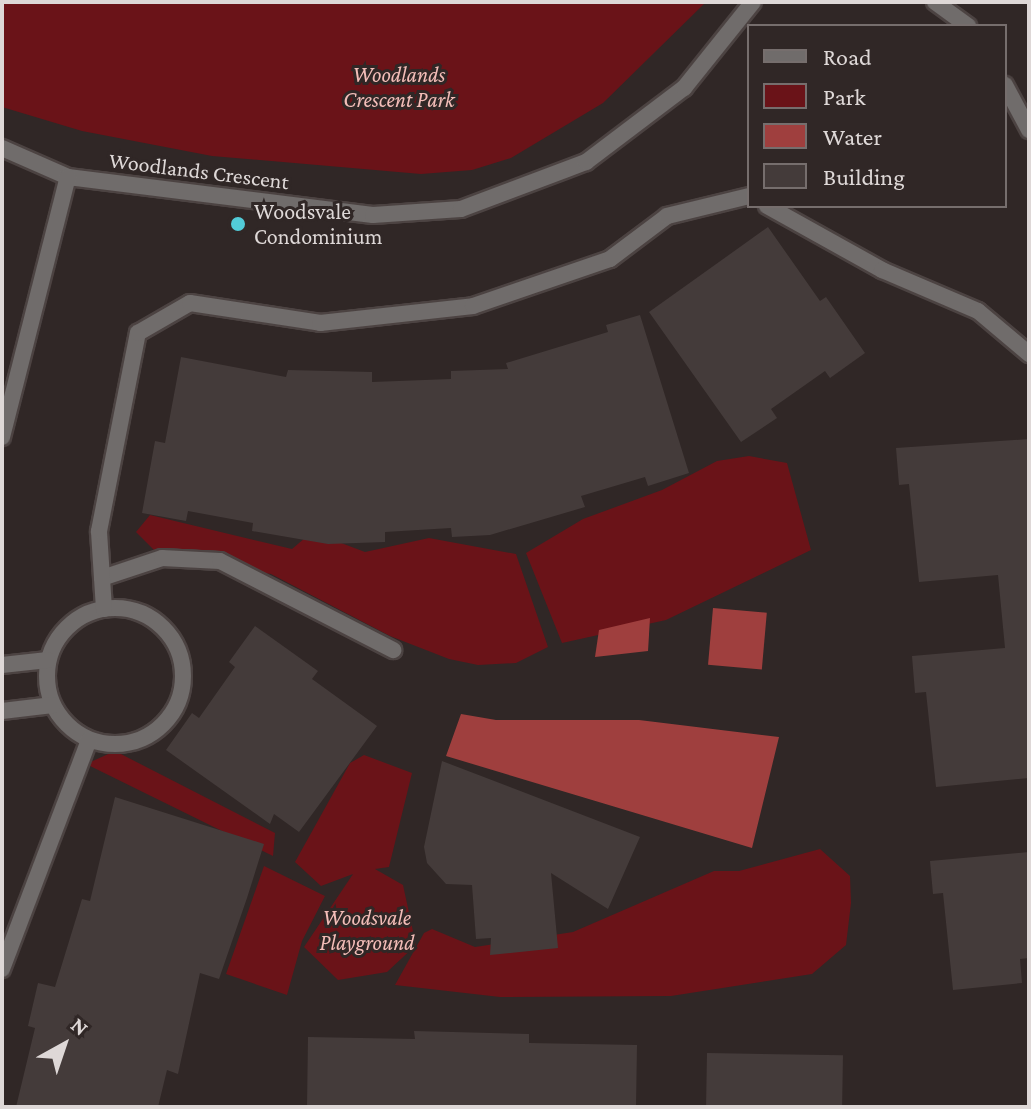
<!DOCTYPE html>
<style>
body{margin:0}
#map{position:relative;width:1031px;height:1109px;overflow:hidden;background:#302726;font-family:"Crimson Pro",serif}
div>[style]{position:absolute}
.green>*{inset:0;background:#6a1318}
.water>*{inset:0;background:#9f3f3e;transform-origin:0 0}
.building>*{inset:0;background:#443b3a;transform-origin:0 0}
.roads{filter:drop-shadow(2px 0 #4c4342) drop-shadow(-2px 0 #4c4342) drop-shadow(0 2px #4c4342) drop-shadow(0 -2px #4c4342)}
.service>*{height:16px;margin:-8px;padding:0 8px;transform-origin:8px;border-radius:8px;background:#706c6b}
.service>.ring{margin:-8px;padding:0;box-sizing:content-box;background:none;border:16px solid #706c6b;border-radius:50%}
.minor>*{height:16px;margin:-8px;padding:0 8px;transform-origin:8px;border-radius:8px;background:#706c6b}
.dots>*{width:22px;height:22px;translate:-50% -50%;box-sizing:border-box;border:4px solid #302726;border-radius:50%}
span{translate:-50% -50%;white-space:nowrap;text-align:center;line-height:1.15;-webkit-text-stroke:6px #302726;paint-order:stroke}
.park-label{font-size:22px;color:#f3bdb8;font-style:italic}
.street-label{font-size:22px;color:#ded8d7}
.poi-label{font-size:22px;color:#ded8d7}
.left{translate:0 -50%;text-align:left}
.frame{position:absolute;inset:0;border:4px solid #ded8d7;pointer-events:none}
.legend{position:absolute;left:747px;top:24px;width:260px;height:184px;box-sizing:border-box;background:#302726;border:2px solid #766e6d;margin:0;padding:10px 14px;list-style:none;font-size:24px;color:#ded8d7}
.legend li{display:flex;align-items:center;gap:16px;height:40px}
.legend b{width:40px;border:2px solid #766e6d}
.north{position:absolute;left:24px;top:1005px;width:80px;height:80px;-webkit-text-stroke:6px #302726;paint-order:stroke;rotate:40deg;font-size:22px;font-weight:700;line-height:32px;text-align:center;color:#ded8d7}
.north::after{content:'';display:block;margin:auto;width:28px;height:36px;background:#ded8d7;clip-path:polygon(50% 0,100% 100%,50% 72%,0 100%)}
</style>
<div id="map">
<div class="green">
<div style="clip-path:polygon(2px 2px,706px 2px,603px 103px,511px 158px,472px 170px,421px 174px,212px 156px,82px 131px,2px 107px)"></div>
<div style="clip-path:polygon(749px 456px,787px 463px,811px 550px,666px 620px,562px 643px,526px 553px,583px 519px,662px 490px,717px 461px)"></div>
<div style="clip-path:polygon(150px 515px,292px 549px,312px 532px,365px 552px,429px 538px,516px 554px,548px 647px,516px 663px,478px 665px,449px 659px,390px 636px,271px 574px,162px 558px,136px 532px)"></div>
<div style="clip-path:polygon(115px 751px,275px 833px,273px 856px,86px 764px)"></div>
<div style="clip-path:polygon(364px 755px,412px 773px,389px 867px,375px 869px,403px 885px,416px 945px,387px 972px,338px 980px,304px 947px,353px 874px,321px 886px,295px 862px,350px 763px)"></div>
<div style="clip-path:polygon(820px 849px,850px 876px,851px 903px,846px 945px,812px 974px,671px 996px,500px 997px,395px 985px,424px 933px,432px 929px,475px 947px,573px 932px,714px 871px,739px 871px)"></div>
<div style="clip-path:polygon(264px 866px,325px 896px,302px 941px,287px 995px,226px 974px)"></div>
</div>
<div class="water">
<div style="left:713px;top:608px;width:54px;height:57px;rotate:5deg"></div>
<div style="clip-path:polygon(650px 618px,648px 651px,595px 657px,599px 630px)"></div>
<div style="clip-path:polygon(461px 714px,496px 720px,639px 720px,779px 737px,752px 848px,446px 756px)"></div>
</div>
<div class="building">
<div style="clip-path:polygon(768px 227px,820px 301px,826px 297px,865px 353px,830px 378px,825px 371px,771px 409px,777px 418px,741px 442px,649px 312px)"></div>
<div style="clip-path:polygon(640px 315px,689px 473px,648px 486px,645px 477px,581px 496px,585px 507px,490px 535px,452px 537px,451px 528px,385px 532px,385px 542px,328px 544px,252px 531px,253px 523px,188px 511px,186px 521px,142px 513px,155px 441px,165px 443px,181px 357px,286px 377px,288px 370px,372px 372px,372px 382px,451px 379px,451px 371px,508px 369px,506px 363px,608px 332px,606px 325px)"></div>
<div style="clip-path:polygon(1029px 439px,1029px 778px,936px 787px,926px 692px,915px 693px,912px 656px,1005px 648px,998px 575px,919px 582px,909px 484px,899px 485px,896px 448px)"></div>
<div style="clip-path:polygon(255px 626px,318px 671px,312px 679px,377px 726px,299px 832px,274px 814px,270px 824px,166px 750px,192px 713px,199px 718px,235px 667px,229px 662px)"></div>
<div style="clip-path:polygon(442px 761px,640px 837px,608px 909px,551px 873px,558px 948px,490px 955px,491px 938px,476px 939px,472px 885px,446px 884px,427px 863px,424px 847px)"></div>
<div style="clip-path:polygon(115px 797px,264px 844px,247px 898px,219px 979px,200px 973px,178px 1074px,167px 1070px,158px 1107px,16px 1107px,35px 1028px,28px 1026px,38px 983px,55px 987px,82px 899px,90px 901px)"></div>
<div style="clip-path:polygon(1029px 852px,1029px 958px,1020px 959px,1022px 983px,953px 990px,943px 893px,933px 894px,930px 861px)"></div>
<div style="clip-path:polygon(414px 1031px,529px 1034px,529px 1043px,637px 1045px,636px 1107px,307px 1107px,308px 1037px,415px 1039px)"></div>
<div style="left:707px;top:1053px;width:136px;height:54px;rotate:1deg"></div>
</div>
<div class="roads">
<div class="service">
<div style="left:935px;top:2px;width:41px;rotate:36deg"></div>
<div style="left:1005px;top:85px;width:51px;rotate:61.9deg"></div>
<div style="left:767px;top:206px;width:132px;rotate:29.1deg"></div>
<div style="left:882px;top:270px;width:104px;rotate:23.1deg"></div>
<div style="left:978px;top:311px;width:67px;rotate:40.1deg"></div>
<div style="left:102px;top:578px;width:63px;rotate:-18.4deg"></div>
<div style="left:162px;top:558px;width:58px;rotate:3deg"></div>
<div style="left:220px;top:561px;width:195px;rotate:27.2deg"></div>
<div class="ring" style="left:47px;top:608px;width:120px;height:120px"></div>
<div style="left:104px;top:609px;width:78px;rotate:-93.7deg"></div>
<div style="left:99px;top:531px;width:202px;rotate:-78.9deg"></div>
<div style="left:138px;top:333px;width:60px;rotate:-30deg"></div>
<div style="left:190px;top:303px;width:132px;rotate:8.7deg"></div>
<div style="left:320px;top:323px;width:154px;rotate:-6.3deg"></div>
<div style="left:473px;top:306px;width:145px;rotate:-18.9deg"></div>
<div style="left:610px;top:259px;width:71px;rotate:-37deg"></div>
<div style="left:667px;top:216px;width:84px;rotate:-13.7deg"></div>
<div style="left:2px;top:665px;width:46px;rotate:-6.2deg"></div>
<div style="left:2px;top:711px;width:51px;rotate:-6.7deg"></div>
<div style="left:2px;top:969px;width:245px;rotate:-69.2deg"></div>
</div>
<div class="minor">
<div style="left:2px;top:148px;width:72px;rotate:23.7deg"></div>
<div style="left:68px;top:177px;width:307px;rotate:7.1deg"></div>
<div style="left:373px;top:215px;width:88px;rotate:-3.9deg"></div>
<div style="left:461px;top:209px;width:134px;rotate:-20.6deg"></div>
<div style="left:586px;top:162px;width:123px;rotate:-37.1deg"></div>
<div style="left:684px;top:88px;width:110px;rotate:-51.3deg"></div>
<div style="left:2px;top:437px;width:268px;rotate:-75.8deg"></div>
</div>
</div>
<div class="dots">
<div style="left:238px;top:224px;background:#52cbd7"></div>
</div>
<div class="park-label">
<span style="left:399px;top:87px">Woodlands<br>Crescent Park</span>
<span style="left:367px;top:930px">Woodsvale<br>Playground</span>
</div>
<div class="street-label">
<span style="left:199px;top:171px;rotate:7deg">Woodlands Crescent</span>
</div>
<div class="poi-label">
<span class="left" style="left:254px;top:224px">Woodsvale<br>Condominium</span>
</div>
<div class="frame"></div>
<ul class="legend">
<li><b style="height:10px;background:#706c6b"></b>Road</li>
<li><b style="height:22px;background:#6a1318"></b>Park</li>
<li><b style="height:22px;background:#9f3f3e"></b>Water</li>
<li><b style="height:22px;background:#443b3a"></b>Building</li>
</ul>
<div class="north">N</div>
</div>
